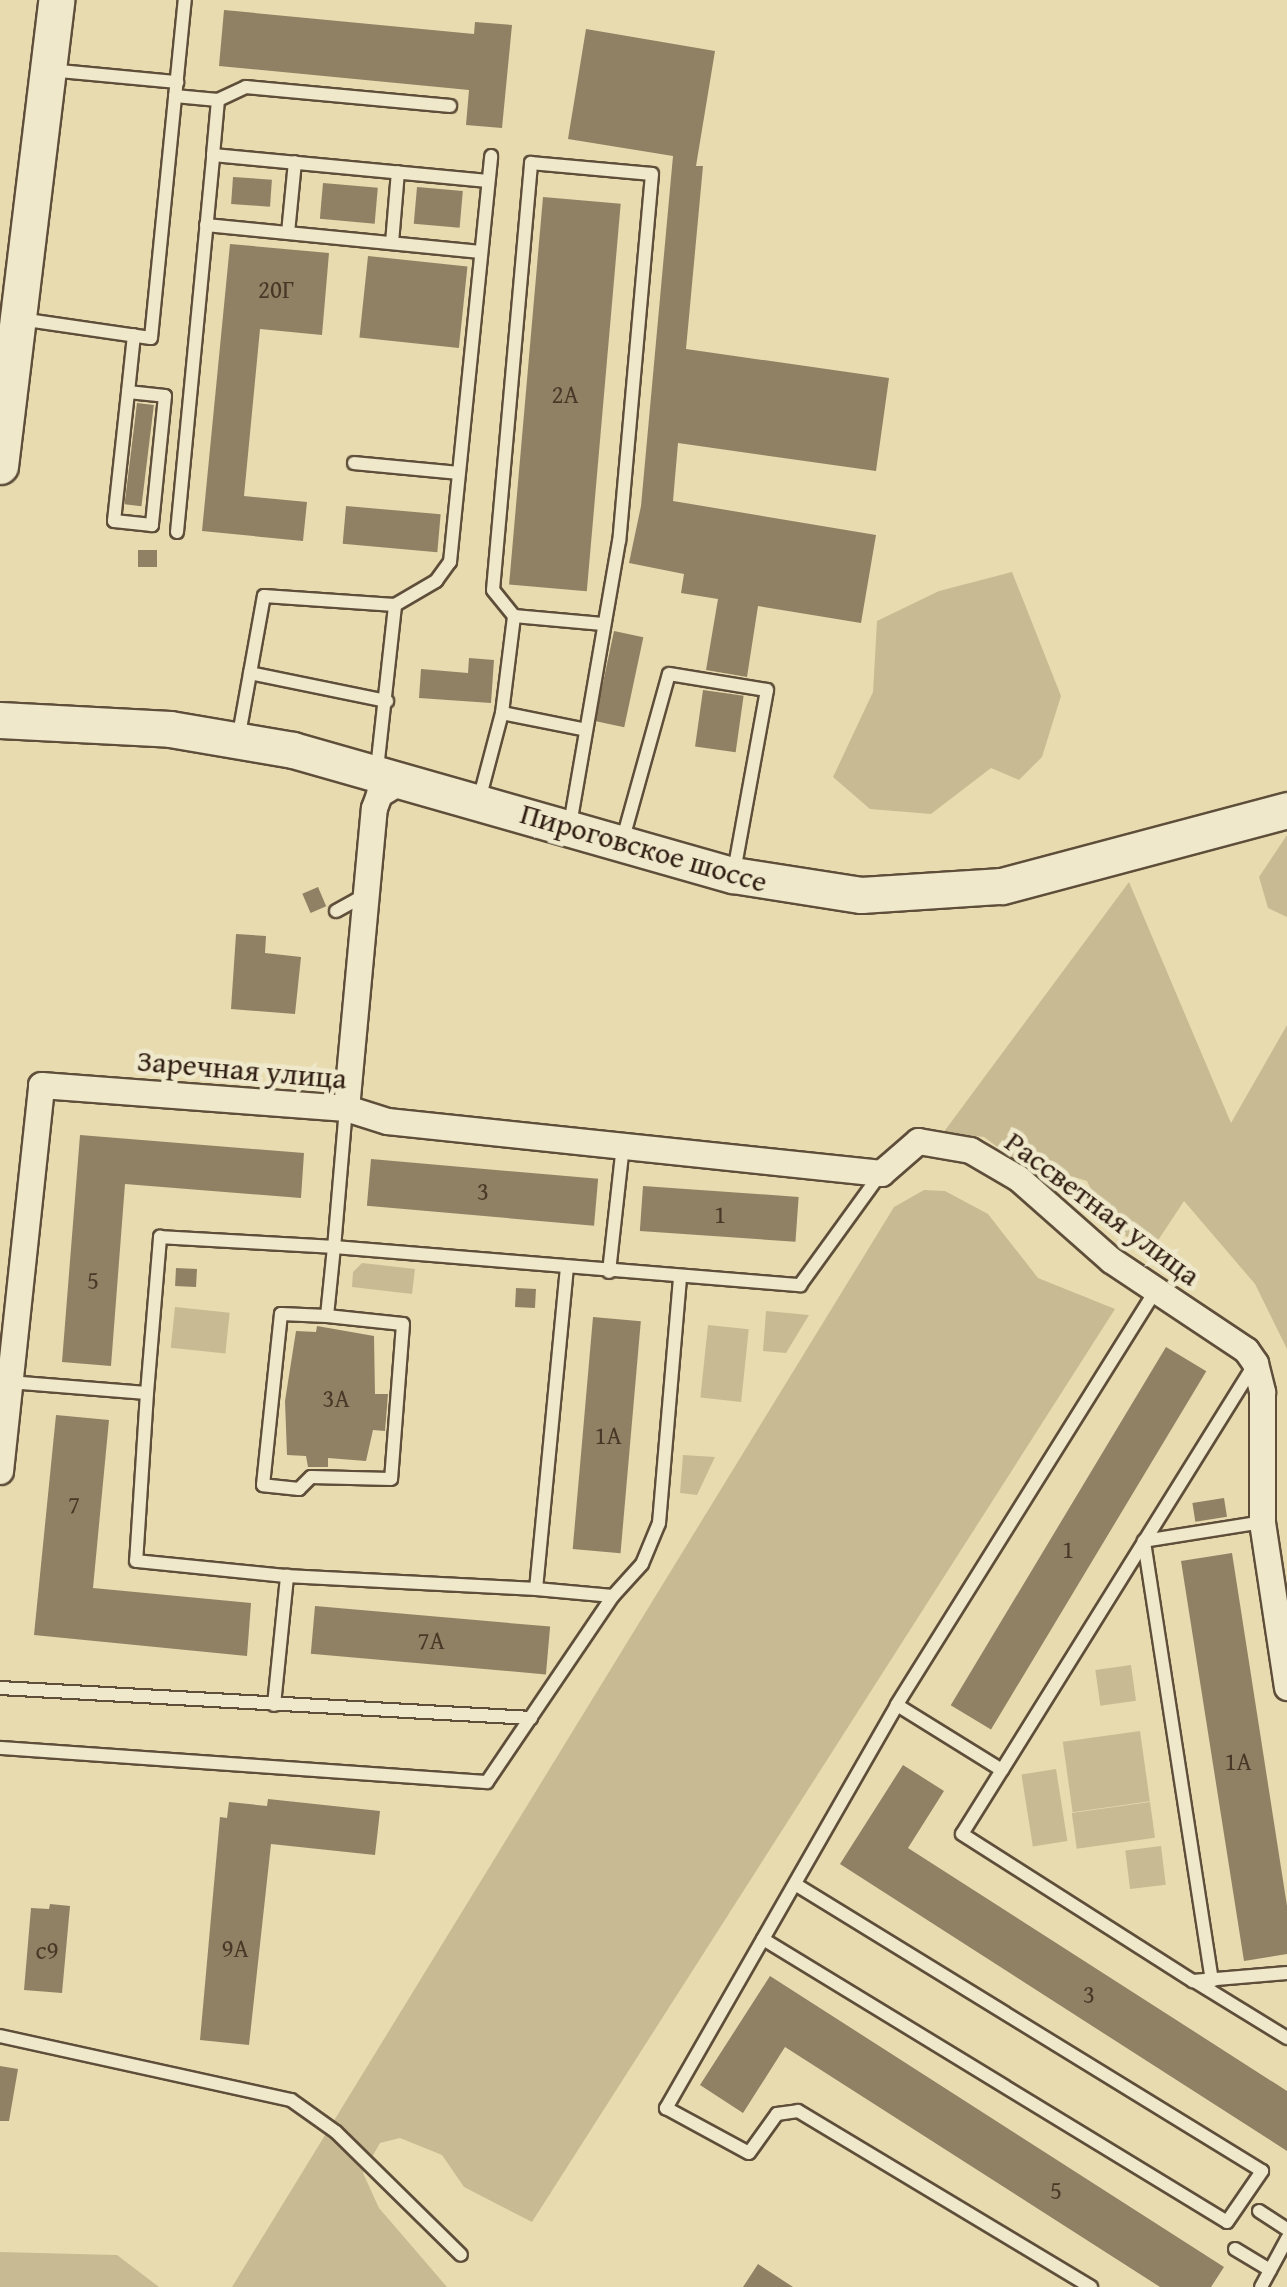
<!DOCTYPE html>
<meta charset="utf-8">
<style>
body{margin:0}
#map{position:relative;width:1287px;height:2287px;overflow:hidden;background:#e7dbaf;font-family:"Gentium Book Plus",serif}
div>[style]{position:absolute}
.green>*{inset:0;background:#c8bb94;transform-origin:0 0}
.building>*{inset:0;background:#908164;transform-origin:0 0}
.roads{filter:drop-shadow(2px 0 #5e4e3a) drop-shadow(-2px 0 #5e4e3a) drop-shadow(0 2px #5e4e3a) drop-shadow(0 -2px #5e4e3a)}
.lane>*{height:12px;margin:-6px;padding:0 6px;transform-origin:6px;border-radius:6px;background:#efe8cb}
.street>*{height:25px;margin:-12.5px;padding:0 12.5px;transform-origin:12.5px;border-radius:12.5px;background:#efe8cb}
.secondary>*{height:35px;margin:-17.5px;padding:0 17.5px;transform-origin:17.5px;border-radius:17.5px;background:#efe8cb}
span{translate:-50% -50%;white-space:nowrap;text-align:center;line-height:1.15;-webkit-text-stroke:9px #efe8cb;paint-order:stroke}
.number-label{font-size:25px;color:#493827}
.number-label span{-webkit-text-stroke-width:0}
.street-label{font-size:30px;color:#311f13}
</style>
<div id="map">
<div class="green">
<div style="clip-path:polygon(1012px 572px,1061px 696px,1042px 757px,1019px 780px,991px 768px,931px 814px,870px 809px,833px 777px,873px 692px,877px 621px,939px 591px)"></div>
<div style="clip-path:polygon(1287px 835px,1287px 917px,1268px 908px,1259px 877px)"></div>
<div style="clip-path:polygon(1129px 882px,1231px 1123px,1287px 1025px,1287px 1349px,1255px 1284px,1184px 1201px,1151px 1251px,1109px 1226px,1087px 1181px,1067px 1175px,1039px 1178px,984px 1137px,943px 1133px)"></div>
<div style="clip-path:polygon(924px 1190px,945px 1191px,988px 1214px,1038px 1278px,1115px 1309px,532px 2222px,464px 2187px,442px 2155px,400px 2138px,380px 2143px,363px 2173px,379px 2208px,447px 2287px,232px 2287px,894px 1207px)"></div>
<div style="clip-path:polygon(362px 1263px,415px 1269px,412px 1294px,352px 1287px,353px 1272px)"></div>
<div style="left:175px;top:1307px;width:55px;height:41px;rotate:6deg"></div>
<div style="clip-path:polygon(766px 1311px,809px 1315px,786px 1353px,763px 1351px)"></div>
<div style="left:708px;top:1325px;width:41px;height:73px;rotate:6deg"></div>
<div style="clip-path:polygon(683px 1455px,715px 1457px,697px 1495px,680px 1493px)"></div>
<div style="left:1131px;top:1665px;width:36px;height:36px;rotate:82deg"></div>
<div style="left:1140px;top:1731px;width:71px;height:78px;rotate:82deg"></div>
<div style="left:1056px;top:1769px;width:73px;height:35px;rotate:81deg"></div>
<div style="left:1150px;top:1802px;width:36px;height:79px;rotate:82deg"></div>
<div style="left:1161px;top:1846px;width:39px;height:36px;rotate:83deg"></div>
<div style="clip-path:polygon(0 2252px,117px 2255px,159px 2287px,0 2287px)"></div>
</div>
<div class="building">
<div style="clip-path:polygon(224px 10px,474px 34px,475px 22px,512px 25px,502px 128px,466px 125px,469px 90px,219px 66px)"></div>
<div style="clip-path:polygon(586px 29px,715px 51px,696px 166px,703px 166px,686px 349px,889px 378px,876px 471px,678px 443px,673px 501px,876px 535px,861px 623px,758px 606px,747px 677px,706px 670px,718px 599px,681px 593px,684px 574px,629px 563px,641px 506px,673px 156px,568px 139px)"></div>
<div style="left:233px;top:177px;width:39px;height:27px;rotate:4deg"></div>
<div style="left:323px;top:183px;width:55px;height:36px;rotate:5deg"></div>
<div style="left:417px;top:187px;width:46px;height:37px;rotate:5deg"></div>
<div style="left:543px;top:197px;width:78px;height:389px;rotate:5deg"></div>
<div style="clip-path:polygon(230px 244px,329px 253px,322px 335px,260px 329px,244px 496px,307px 502px,303px 541px,202px 531px)"></div>
<div style="left:368px;top:256px;width:100px;height:82px;rotate:6deg"></div>
<div style="left:137px;top:403px;width:17px;height:102px;rotate:7deg"></div>
<div style="left:346px;top:506px;width:95px;height:38px;rotate:5deg"></div>
<div style="left:138px;top:550px;width:19px;height:17px"></div>
<div style="left:614px;top:631px;width:30px;height:92px;rotate:12deg"></div>
<div style="clip-path:polygon(469px 658px,494px 660px,491px 703px,419px 698px,421px 669px,468px 673px)"></div>
<div style="left:703px;top:690px;width:41px;height:57px;rotate:8deg"></div>
<div style="left:318px;top:887px;width:21px;height:17px;rotate:67deg"></div>
<div style="clip-path:polygon(236px 934px,266px 936px,265px 953px,301px 957px,295px 1014px,231px 1009px)"></div>
<div style="clip-path:polygon(80px 1135px,304px 1153px,301px 1198px,125px 1184px,111px 1366px,62px 1362px)"></div>
<div style="left:371px;top:1159px;width:228px;height:47px;rotate:5deg"></div>
<div style="left:643px;top:1186px;width:156px;height:45px;rotate:4deg"></div>
<div style="left:176px;top:1268px;width:21px;height:18px;rotate:3deg"></div>
<div style="left:516px;top:1288px;width:20px;height:19px;rotate:3deg"></div>
<div style="left:593px;top:1317px;width:48px;height:233px;rotate:5deg"></div>
<div style="clip-path:polygon(317px 1326px,374px 1336px,375px 1394px,388px 1394px,385px 1431px,373px 1430px,366px 1461px,328px 1458px,328px 1467px,308px 1467px,306px 1456px,287px 1455px,285px 1401px,296px 1331px,316px 1332px)"></div>
<div style="left:1166px;top:1347px;width:47px;height:418px;rotate:31deg"></div>
<div style="clip-path:polygon(56px 1415px,109px 1420px,93px 1588px,251px 1603px,247px 1656px,34px 1635px)"></div>
<div style="left:1224px;top:1498px;width:19px;height:32px;rotate:81deg"></div>
<div style="clip-path:polygon(1232px 1553px,1287px 1906px,1287px 1954px,1244px 1961px,1181px 1561px)"></div>
<div style="left:315px;top:1606px;width:236px;height:48px;rotate:5deg"></div>
<div style="clip-path:polygon(903px 1765px,944px 1791px,908px 1848px,1287px 2091px,1287px 2151px,840px 1864px)"></div>
<div style="clip-path:polygon(268px 1799px,380px 1811px,375px 1855px,271px 1844px,249px 2045px,200px 2040px,220px 1817px,227px 1818px,229px 1802px,267px 1806px)"></div>
<div style="clip-path:polygon(50px 1904px,70px 1906px,62px 1993px,24px 1990px,31px 1908px,49px 1909px)"></div>
<div style="clip-path:polygon(770px 1976px,1224px 2267px,1211px 2287px,1160px 2287px,785px 2047px,743px 2113px,700px 2085px)"></div>
<div style="clip-path:polygon(0 2066px,18px 2069px,9px 2121px,0 2121px)"></div>
<div style="clip-path:polygon(758px 2264px,793px 2287px,743px 2287px)"></div>
</div>
<div class="roads">
<div class="lane">
<div style="left:49px;top:70px;width:129px;rotate:5.4deg"></div>
<div style="left:175px;top:96px;width:43px;rotate:5.3deg"></div>
<div style="left:218px;top:100px;width:55px;rotate:95.2deg"></div>
<div style="left:213px;top:155px;width:276px;rotate:5.4deg"></div>
<div style="left:218px;top:100px;width:31px;rotate:-25deg"></div>
<div style="left:246px;top:87px;width:205px;rotate:5.3deg"></div>
<div style="left:206px;top:225px;width:276px;rotate:5.6deg"></div>
<div style="left:288px;top:233px;width:71px;rotate:-84.4deg"></div>
<div style="left:392px;top:243px;width:71px;rotate:-85.2deg"></div>
<div style="left:20px;top:319px;width:132px;rotate:8.3deg"></div>
<div style="left:151px;top:338px;width:340px;rotate:-84.3deg"></div>
<div style="left:128px;top:392px;width:37px;rotate:6deg"></div>
<div style="left:165px;top:396px;width:130px;rotate:95.8deg"></div>
<div style="left:152px;top:525px;width:38px;rotate:-174deg"></div>
<div style="left:114px;top:521px;width:130px;rotate:-83.8deg"></div>
<div style="left:128px;top:392px;width:57px;rotate:-84deg"></div>
<div style="left:354px;top:463px;width:105px;rotate:5.4deg"></div>
<div style="left:177px;top:532px;width:379px;rotate:-84.5deg"></div>
<div style="left:514px;top:616px;width:89px;rotate:5.1deg"></div>
<div style="left:250px;top:673px;width:140px;rotate:11.6deg"></div>
<div style="left:502px;top:713px;width:82px;rotate:11.3deg"></div>
<div style="left:238px;top:740px;width:146px;rotate:-79.8deg"></div>
<div style="left:264px;top:596px;width:131px;rotate:3.9deg"></div>
<div style="left:395px;top:605px;width:48px;rotate:-30.3deg"></div>
<div style="left:436px;top:581px;width:24px;rotate:-54deg"></div>
<div style="left:450px;top:562px;width:408px;rotate:-84.2deg"></div>
<div style="left:377px;top:769px;width:165px;rotate:-83.7deg"></div>
<div style="left:479px;top:800px;width:90px;rotate:-75.2deg"></div>
<div style="left:502px;top:713px;width:98px;rotate:-82.9deg"></div>
<div style="left:514px;top:616px;width:33px;rotate:-129deg"></div>
<div style="left:493px;top:590px;width:429px;rotate:-84.9deg"></div>
<div style="left:531px;top:163px;width:121px;rotate:5.2deg"></div>
<div style="left:652px;top:174px;width:368px;rotate:95.1deg"></div>
<div style="left:619px;top:541px;width:287px;rotate:99.8deg"></div>
<div style="left:622px;top:842px;width:174px;rotate:-74.4deg"></div>
<div style="left:669px;top:674px;width:99px;rotate:9.3deg"></div>
<div style="left:767px;top:690px;width:185px;rotate:100.3deg"></div>
<div style="left:336px;top:911px;width:37px;rotate:-29deg"></div>
<div style="left:346px;top:1108px;width:140px;rotate:94.9deg"></div>
<div style="left:334px;top:1247px;width:468px;rotate:4.7deg"></div>
<div style="left:800px;top:1285px;width:138px;rotate:-54.1deg"></div>
<div style="left:567px;top:1267px;width:323px;rotate:95.5deg"></div>
<div style="left:536px;top:1589px;width:77px;rotate:5.2deg"></div>
<div style="left:613px;top:1596px;width:43px;rotate:-47.8deg"></div>
<div style="left:642px;top:1564px;width:44px;rotate:-67.5deg"></div>
<div style="left:659px;top:1523px;width:244px;rotate:-85.1deg"></div>
<div style="left:609px;top:1272px;width:128px;rotate:-83.7deg"></div>
<div style="left:1154px;top:1293px;width:486px;rotate:122deg"></div>
<div style="left:897px;top:1705px;width:123px;rotate:31.8deg"></div>
<div style="left:1002px;top:1770px;width:477px;rotate:-58.1deg"></div>
<div style="left:9px;top:1382px;width:138px;rotate:4.6deg"></div>
<div style="left:147px;top:1393px;width:157px;rotate:-85.2deg"></div>
<div style="left:160px;top:1237px;width:174px;rotate:3.3deg"></div>
<div style="left:334px;top:1247px;width:69px;rotate:95.8deg"></div>
<div style="left:327px;top:1316px;width:76px;rotate:6deg"></div>
<div style="left:403px;top:1324px;width:155px;rotate:94.4deg"></div>
<div style="left:391px;top:1479px;width:80px;rotate:-178.6deg"></div>
<div style="left:311px;top:1477px;width:17px;rotate:135deg"></div>
<div style="left:299px;top:1489px;width:36px;rotate:-174deg"></div>
<div style="left:263px;top:1485px;width:172px;rotate:-84deg"></div>
<div style="left:281px;top:1314px;width:46px;rotate:2.5deg"></div>
<div style="left:147px;top:1393px;width:168px;rotate:93.7deg"></div>
<div style="left:136px;top:1561px;width:152px;rotate:5.7deg"></div>
<div style="left:0;top:1688px;width:532px;rotate:3.23deg"></div>
<div style="left:274px;top:1705px;width:130px;rotate:-84.2deg"></div>
<div style="left:287px;top:1576px;width:249px;rotate:3deg"></div>
<div style="left:897px;top:1705px;width:465px;rotate:119.8deg"></div>
<div style="left:666px;top:2108px;width:94px;rotate:28.5deg"></div>
<div style="left:749px;top:2153px;width:48px;rotate:-54.3deg"></div>
<div style="left:777px;top:2114px;width:21px;rotate:-8deg"></div>
<div style="left:798px;top:2111px;width:342px;rotate:31deg"></div>
<div style="left:0;top:1748px;width:488px;rotate:4deg"></div>
<div style="left:487px;top:1782px;width:225px;rotate:-55.9deg"></div>
<div style="left:1002px;top:1770px;width:75px;rotate:122deg"></div>
<div style="left:962px;top:1834px;width:274px;rotate:32.5deg"></div>
<div style="left:1193px;top:1981px;width:94px;rotate:-4.9deg"></div>
<div style="left:763px;top:1939px;width:543px;rotate:31.38deg"></div>
<div style="left:1227px;top:2222px;width:62px;rotate:-55.5deg"></div>
<div style="left:1262px;top:2171px;width:548px;rotate:-148.43deg"></div>
<div style="left:1212px;top:1981px;width:445px;rotate:-98.8deg"></div>
<div style="left:1144px;top:1541px;width:120px;rotate:-9.1deg"></div>
<div style="left:1196px;top:1982px;width:107px;rotate:31.6deg"></div>
<div style="left:0;top:2036px;width:298px;rotate:12.4deg"></div>
<div style="left:291px;top:2100px;width:55px;rotate:35.4deg"></div>
<div style="left:336px;top:2132px;width:175px;rotate:44.5deg"></div>
<div style="left:1259px;top:2211px;width:33px;rotate:33deg"></div>
<div style="left:1235px;top:2249px;width:41px;rotate:31deg"></div>
<div style="left:1261px;top:2287px;width:55px;rotate:-61.6deg"></div>
</div>
<div class="street">
<div style="left:346px;top:1108px;width:301px;rotate:-84.7deg"></div>
<div style="left:374px;top:808px;width:15px;rotate:-70deg"></div>
<div style="left:379px;top:794px;width:29px;rotate:-31deg"></div>
<div style="left:0;top:1471px;width:388px;rotate:-83.9deg"></div>
<div style="left:41px;top:1085px;width:306px;rotate:4.3deg"></div>
<div style="left:346px;top:1108px;width:43px;rotate:17.6deg"></div>
<div style="left:387px;top:1121px;width:497px;rotate:6deg"></div>
<div style="left:881px;top:1173px;width:49px;rotate:-40.9deg"></div>
<div style="left:918px;top:1141px;width:53px;rotate:9.8deg"></div>
<div style="left:970px;top:1150px;width:56px;rotate:30.3deg"></div>
<div style="left:1018px;top:1178px;width:124px;rotate:41.4deg"></div>
<div style="left:1111px;top:1260px;width:162px;rotate:33.7deg"></div>
<div style="left:1246px;top:1350px;width:16px;rotate:55deg"></div>
<div style="left:1255px;top:1363px;width:30px;rotate:76deg"></div>
<div style="left:1262px;top:1392px;width:130px;rotate:90deg"></div>
<div style="left:1262px;top:1522px;width:167px;rotate:81.4deg"></div>
</div>
<div class="secondary">
<div style="left:0;top:466px;width:469px;rotate:-83.1deg"></div>
<div style="left:0;top:720px;width:170px;rotate:3deg"></div>
<div style="left:170px;top:729px;width:125px;rotate:9.7deg"></div>
<div style="left:293px;top:750px;width:457px;rotate:15.9deg"></div>
<div style="left:733px;top:875px;width:130px;rotate:8.9deg"></div>
<div style="left:861px;top:895px;width:141px;rotate:-3.7deg"></div>
<div style="left:1002px;top:886px;width:295px;rotate:-14.9deg"></div>
</div>
</div>
<div class="number-label">
<span style="left:276px;top:289px">20Г</span>
<span style="left:565px;top:394px">2А</span>
<span style="left:483px;top:1191px">3</span>
<span style="left:720px;top:1214px">1</span>
<span style="left:93px;top:1280px">5</span>
<span style="left:336px;top:1398px">3А</span>
<span style="left:608px;top:1435px">1А</span>
<span style="left:74px;top:1504px">7</span>
<span style="left:1068px;top:1549px">1</span>
<span style="left:431px;top:1640px">7А</span>
<span style="left:1238px;top:1761px">1А</span>
<span style="left:235px;top:1948px">9А</span>
<span style="left:47px;top:1950px">с9</span>
<span style="left:1089px;top:1994px">3</span>
<span style="left:1056px;top:2190px">5</span>
</div>
<div class="street-label">
<span style="left:644px;top:847px;rotate:16deg">Пироговское шоссе</span>
<span style="left:242px;top:1069px;rotate:5deg">Заречная улица</span>
<span style="left:1103px;top:1208px;rotate:37deg">Рассветная улица</span>
</div>
</div>
